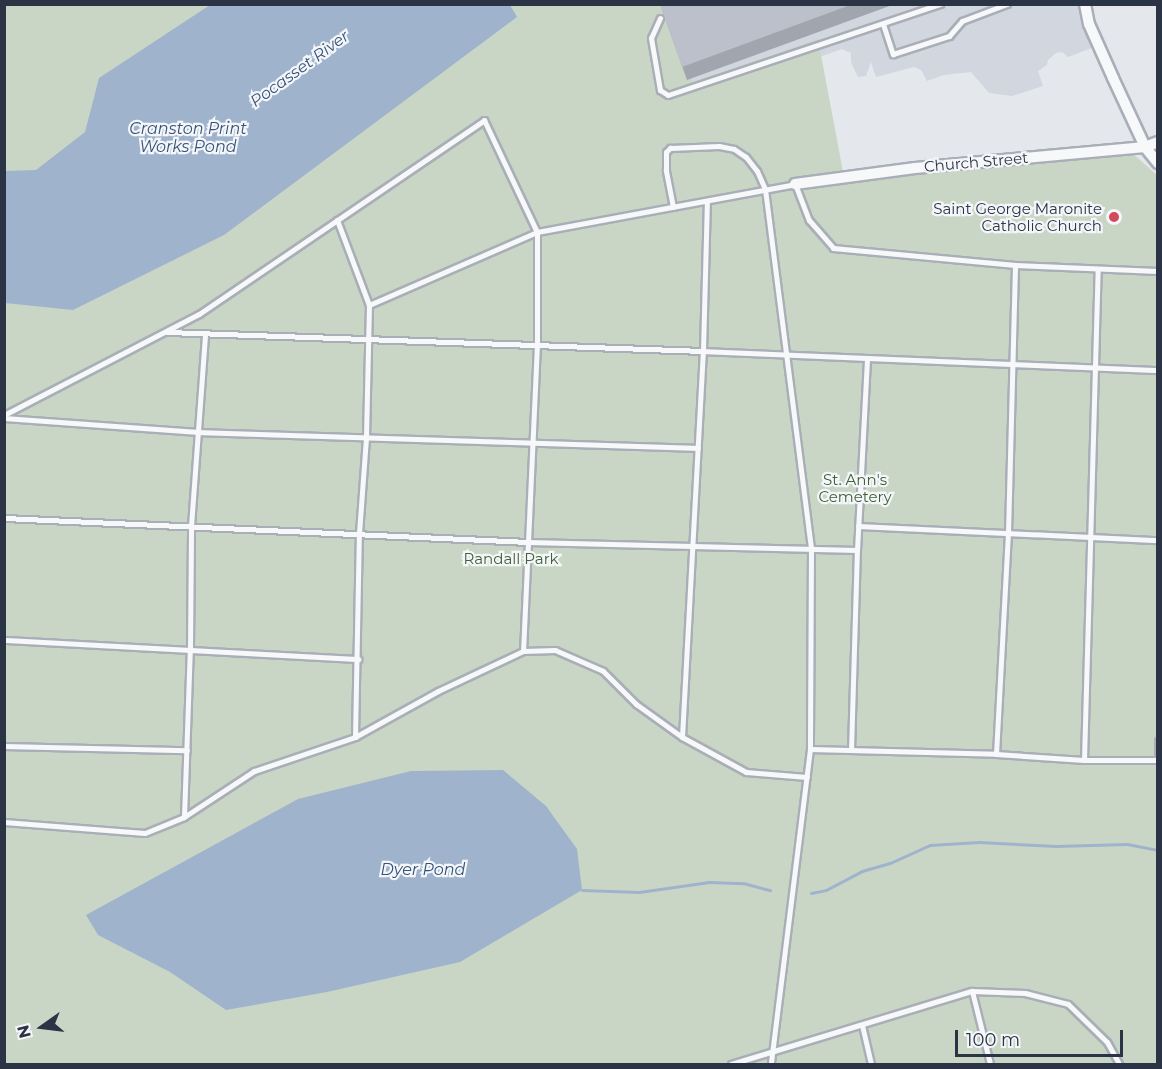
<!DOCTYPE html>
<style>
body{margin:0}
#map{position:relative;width:1162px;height:1069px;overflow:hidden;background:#e4e7ec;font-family:Montserrat,sans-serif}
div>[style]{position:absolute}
.built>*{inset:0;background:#d2d6de}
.green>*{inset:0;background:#c9d6c5}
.water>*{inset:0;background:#9fb4cc}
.stream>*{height:3px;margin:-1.5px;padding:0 1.5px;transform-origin:1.5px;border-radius:1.5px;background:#9fb4cc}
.roads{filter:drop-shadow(2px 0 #a9aeb7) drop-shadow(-2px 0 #a9aeb7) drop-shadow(0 2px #a9aeb7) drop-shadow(0 -2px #a9aeb7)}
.lane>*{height:5px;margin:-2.5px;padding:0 2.5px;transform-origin:2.5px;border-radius:2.5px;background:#f7f8fa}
.street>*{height:10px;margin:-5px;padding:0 5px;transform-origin:5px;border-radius:5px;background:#f7f8fa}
.wall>*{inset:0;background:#a1a5ae}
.building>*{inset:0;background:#bbc0ca}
.dots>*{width:16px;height:16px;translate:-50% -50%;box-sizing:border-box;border:3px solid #f4f6f9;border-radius:50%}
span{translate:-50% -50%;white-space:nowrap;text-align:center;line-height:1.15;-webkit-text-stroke:4.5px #f4f6f9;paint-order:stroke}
.street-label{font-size:15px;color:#2b3445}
.poi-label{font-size:15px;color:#2b3445}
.right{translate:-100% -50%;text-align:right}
.park-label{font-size:15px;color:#3f6138}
.water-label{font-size:16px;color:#34527a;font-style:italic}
.frame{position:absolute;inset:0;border:6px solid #2b3445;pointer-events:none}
.north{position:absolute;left:12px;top:997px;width:60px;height:60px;-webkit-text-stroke:4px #f4f6f9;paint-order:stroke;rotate:256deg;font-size:16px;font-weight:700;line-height:24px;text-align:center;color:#2b3445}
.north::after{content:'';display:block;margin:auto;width:21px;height:27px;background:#2b3445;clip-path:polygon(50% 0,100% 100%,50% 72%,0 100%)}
.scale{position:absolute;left:955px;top:1030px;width:168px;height:27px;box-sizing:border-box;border:3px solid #2b3445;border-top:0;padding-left:8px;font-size:18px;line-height:21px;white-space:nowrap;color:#2b3445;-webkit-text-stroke:4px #f4f6f9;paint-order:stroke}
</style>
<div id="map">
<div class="built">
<div style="clip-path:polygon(633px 5px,1084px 5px,1097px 46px,1068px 57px,1062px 52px,1056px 53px,1048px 60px,1047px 65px,1038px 71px,1043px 86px,1012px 96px,989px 93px,971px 72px,944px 75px,927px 81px,921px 70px,914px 67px,876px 77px,871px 62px,866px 76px,858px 77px,851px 62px,851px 53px,842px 49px,687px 104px)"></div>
</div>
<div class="green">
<div style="clip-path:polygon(4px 5px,660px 5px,693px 84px,818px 39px,844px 177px,1130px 151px,1158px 176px,1157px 1064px,5px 1064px)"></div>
</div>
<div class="water">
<div style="clip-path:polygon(510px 5px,517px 17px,224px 235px,73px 310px,5px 303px,5px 171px,36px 170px,85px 132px,99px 78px,210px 5px)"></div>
<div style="clip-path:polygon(503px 770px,546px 806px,577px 849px,582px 890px,460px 962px,327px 992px,226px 1010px,170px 972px,98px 935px,86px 915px,298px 799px,411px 771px)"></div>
</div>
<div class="stream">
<div style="left:582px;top:890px;width:57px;rotate:2deg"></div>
<div style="left:639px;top:892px;width:71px;rotate:-8.1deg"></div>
<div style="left:709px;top:882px;width:34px;rotate:2deg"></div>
<div style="left:743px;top:883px;width:28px;rotate:15deg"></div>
<div style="left:811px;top:893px;width:15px;rotate:-11deg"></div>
<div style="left:826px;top:890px;width:41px;rotate:-27.8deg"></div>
<div style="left:862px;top:871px;width:29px;rotate:-16deg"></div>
<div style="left:890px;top:863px;width:44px;rotate:-24.2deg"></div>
<div style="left:930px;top:845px;width:49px;rotate:-3.5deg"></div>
<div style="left:979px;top:842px;width:77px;rotate:3deg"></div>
<div style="left:1056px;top:846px;width:71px;rotate:-1.6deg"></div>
<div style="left:1127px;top:844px;width:32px;rotate:11deg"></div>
</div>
<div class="roads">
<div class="lane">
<div style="left:660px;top:18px;width:22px;rotate:114deg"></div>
<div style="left:651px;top:38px;width:53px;rotate:80.2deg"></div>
<div style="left:660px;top:90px;width:9px;rotate:32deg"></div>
<div style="left:668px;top:95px;width:287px;rotate:-18.5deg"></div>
<div style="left:883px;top:24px;width:32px;rotate:72deg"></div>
<div style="left:893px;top:54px;width:59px;rotate:-17.8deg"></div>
<div style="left:949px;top:36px;width:20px;rotate:-49deg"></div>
<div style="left:962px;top:21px;width:48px;rotate:-20.7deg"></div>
<div style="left:673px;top:207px;width:38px;rotate:-101deg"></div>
<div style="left:666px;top:170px;width:18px;rotate:-90deg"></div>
<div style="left:666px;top:152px;width:6px;rotate:-45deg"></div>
<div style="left:670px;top:148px;width:49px;rotate:-2.3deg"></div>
<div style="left:719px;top:146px;width:15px;rotate:11deg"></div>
<div style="left:734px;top:149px;width:14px;rotate:34deg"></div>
<div style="left:746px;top:157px;width:18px;rotate:52deg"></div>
<div style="left:757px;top:171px;width:20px;rotate:66deg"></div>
<div style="left:765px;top:189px;width:362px;rotate:82.7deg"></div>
<div style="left:811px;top:548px;width:201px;rotate:90.3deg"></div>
<div style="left:810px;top:749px;width:317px;rotate:97.1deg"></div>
<div style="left:369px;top:305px;width:183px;rotate:-23.5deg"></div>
<div style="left:537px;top:232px;width:262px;rotate:-10.5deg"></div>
<div style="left:795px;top:184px;width:39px;rotate:69deg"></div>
<div style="left:809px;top:220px;width:37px;rotate:49deg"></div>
<div style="left:833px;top:248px;width:183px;rotate:5.3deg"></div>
<div style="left:1015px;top:265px;width:143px;rotate:2.4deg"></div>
<div style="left:167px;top:332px;width:536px;rotate:2.03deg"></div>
<div style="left:703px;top:351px;width:455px;rotate:2.4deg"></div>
<div style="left:4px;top:415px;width:220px;rotate:-27.4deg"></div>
<div style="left:199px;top:314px;width:345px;rotate:-34.2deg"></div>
<div style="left:484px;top:120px;width:124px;rotate:64.7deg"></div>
<div style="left:537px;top:232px;width:112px;rotate:90deg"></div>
<div style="left:537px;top:344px;width:307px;rotate:92.6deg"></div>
<div style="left:4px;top:418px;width:195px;rotate:4.1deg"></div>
<div style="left:198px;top:432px;width:500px;rotate:1.83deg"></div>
<div style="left:4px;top:518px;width:525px;rotate:2.62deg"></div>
<div style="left:528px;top:542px;width:329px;rotate:1.4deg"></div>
<div style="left:858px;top:526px;width:300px;rotate:2.7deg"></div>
<div style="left:4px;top:640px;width:355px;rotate:3.1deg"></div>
<div style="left:355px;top:737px;width:95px;rotate:-29deg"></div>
<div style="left:438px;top:691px;width:94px;rotate:-25.2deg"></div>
<div style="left:523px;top:651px;width:32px;rotate:-2deg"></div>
<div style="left:555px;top:650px;width:52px;rotate:23.6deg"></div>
<div style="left:603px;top:671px;width:47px;rotate:45deg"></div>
<div style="left:636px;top:704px;width:57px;rotate:35.7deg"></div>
<div style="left:682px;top:737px;width:73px;rotate:28.7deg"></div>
<div style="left:746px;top:772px;width:61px;rotate:4.7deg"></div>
<div style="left:682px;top:737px;width:387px;rotate:-86.9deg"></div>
<div style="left:703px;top:351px;width:150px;rotate:-88.5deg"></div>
<div style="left:1158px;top:741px;width:19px;rotate:90deg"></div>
<div style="left:4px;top:746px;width:183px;rotate:1.3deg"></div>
<div style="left:810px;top:749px;width:186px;rotate:1.5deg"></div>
<div style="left:996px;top:754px;width:88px;rotate:3.9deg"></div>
<div style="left:1084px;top:760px;width:74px"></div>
<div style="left:851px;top:750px;width:200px;rotate:-88.3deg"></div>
<div style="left:857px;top:550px;width:192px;rotate:-87deg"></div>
<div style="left:996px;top:754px;width:221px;rotate:-86.9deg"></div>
<div style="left:1008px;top:533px;width:268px;rotate:-88.5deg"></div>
<div style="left:1084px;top:760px;width:491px;rotate:-88.4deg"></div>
<div style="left:184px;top:817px;width:169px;rotate:-88deg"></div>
<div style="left:190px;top:648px;width:122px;rotate:-89.5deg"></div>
<div style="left:191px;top:526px;width:193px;rotate:-85.8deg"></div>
<div style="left:4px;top:822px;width:141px;rotate:4.5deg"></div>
<div style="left:145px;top:833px;width:42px;rotate:-22.3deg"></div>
<div style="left:184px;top:817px;width:84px;rotate:-33.3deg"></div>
<div style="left:254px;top:771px;width:107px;rotate:-18.6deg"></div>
<div style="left:355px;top:737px;width:204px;rotate:-88.9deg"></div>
<div style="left:359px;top:533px;width:96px;rotate:-85.8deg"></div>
<div style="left:366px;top:437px;width:132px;rotate:-88.7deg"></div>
<div style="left:369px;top:305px;width:91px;rotate:-110.6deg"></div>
<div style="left:972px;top:991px;width:75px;rotate:76.1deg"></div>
<div style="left:862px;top:1025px;width:40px;rotate:77deg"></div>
<div style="left:731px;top:1064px;width:252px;rotate:-16.9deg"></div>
<div style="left:972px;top:991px;width:53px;rotate:2.2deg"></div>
<div style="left:1025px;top:993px;width:44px;rotate:14.3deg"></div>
<div style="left:1068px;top:1004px;width:54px;rotate:44.3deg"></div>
<div style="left:1107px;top:1042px;width:25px;rotate:61deg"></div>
</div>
<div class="street">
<div style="left:1085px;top:4px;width:20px;rotate:79deg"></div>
<div style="left:1089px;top:24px;width:59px;rotate:66deg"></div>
<div style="left:1113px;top:78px;width:76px;rotate:65.1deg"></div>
<div style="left:1145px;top:147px;width:21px;rotate:51deg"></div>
<div style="left:795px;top:184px;width:121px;rotate:-7.6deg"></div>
<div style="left:915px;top:168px;width:231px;rotate:-5.2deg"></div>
<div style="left:1145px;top:147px;width:14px;rotate:-21deg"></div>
</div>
</div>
<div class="wall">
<div style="clip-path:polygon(660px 4px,895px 4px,687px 80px)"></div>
</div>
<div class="building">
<div style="clip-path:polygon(660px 4px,853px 4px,682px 67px)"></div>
</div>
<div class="dots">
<div style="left:1114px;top:217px;background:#d1495b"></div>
</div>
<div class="street-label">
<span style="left:976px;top:162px;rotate:-5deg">Church Street</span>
</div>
<div class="poi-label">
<span class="right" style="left:1102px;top:217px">Saint George Maronite<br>Catholic Church</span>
</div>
<div class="park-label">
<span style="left:855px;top:488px">St. Ann's<br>Cemetery</span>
<span style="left:511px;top:559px">Randall Park</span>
</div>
<div class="water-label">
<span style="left:300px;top:69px;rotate:-36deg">Pocasset River</span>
<span style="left:188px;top:138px">Cranston Print<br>Works Pond</span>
<span style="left:423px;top:870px">Dyer Pond</span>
</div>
<div class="frame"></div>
<div class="north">N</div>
<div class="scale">100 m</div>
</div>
